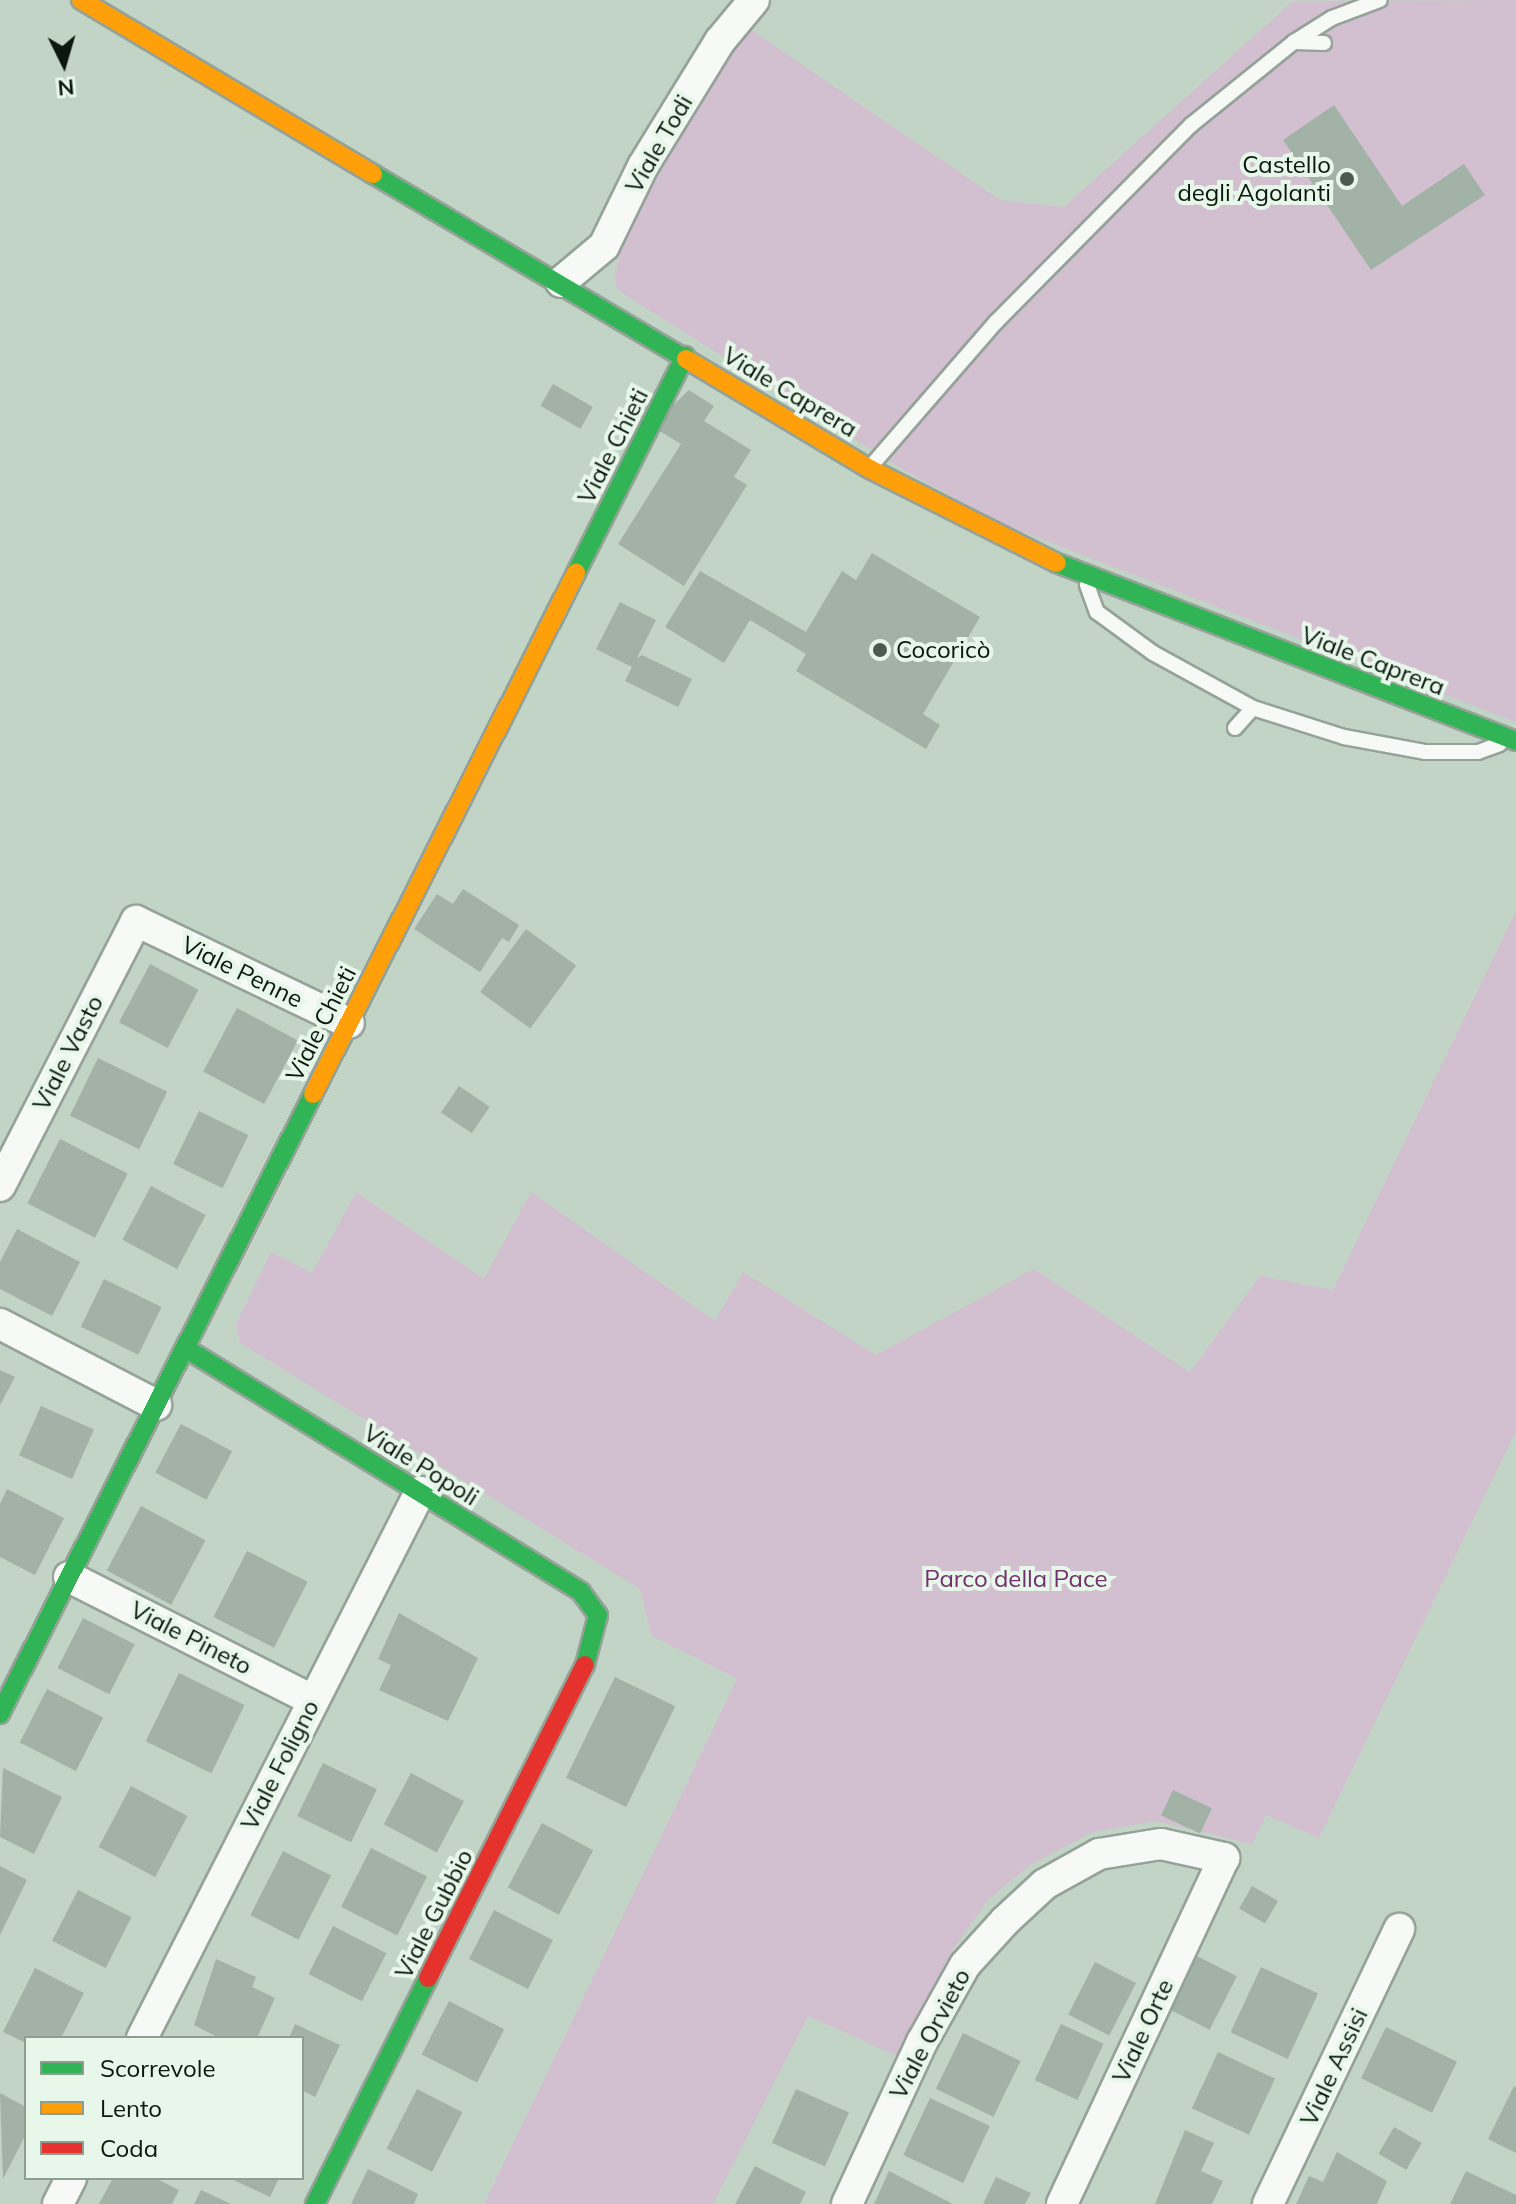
<!DOCTYPE html>
<meta charset="utf-8">
<style>
body{margin:0}
#map{position:relative;width:1516px;height:2204px;overflow:hidden;background:#c2d4c6;font-family:Mulish,sans-serif}
div>[style]{position:absolute}
.green>*{inset:0;background:#d2c0d0}
.building>*{inset:0;background:#a3b2a6;transform-origin:0 0}
.roads{filter:drop-shadow(2px 0 #94a298) drop-shadow(-2px 0 #94a298) drop-shadow(0 2px #94a298) drop-shadow(0 -2px #94a298)}
.lane>*{height:14px;margin:-7px;padding:0 7px;transform-origin:7px;border-radius:7px;background:#f6f9f6}
.street>*{height:30px;margin:-15px;padding:0 15px;transform-origin:15px;border-radius:15px;background:#f6f9f6}
.fast>*{height:18px;margin:-9px;padding:0 9px;transform-origin:9px;border-radius:9px;background:#30b455}
.slow>*{height:18px;margin:-9px;padding:0 9px;transform-origin:9px;border-radius:9px;background:#ff9f0a}
.jam>*{height:18px;margin:-9px;padding:0 9px;transform-origin:9px;border-radius:9px;background:#e5322d}
.dots>*{width:22px;height:22px;translate:-50% -50%;box-sizing:border-box;border:4px solid #e7f8ea;border-radius:50%}
span{translate:-50% -50%;white-space:nowrap;text-align:center;line-height:1.15;-webkit-text-stroke:8px #e7f8ea;paint-order:stroke}
.street-label{font-size:24px;color:#0c180f}
.poi-label{font-size:24px;color:#0c180f}
.right{translate:-100% -50%;text-align:right}
.left{translate:0 -50%;text-align:left}
.park-label{font-size:24px;color:#72306c}
.legend{position:absolute;left:24px;top:2036px;width:280px;height:144px;box-sizing:border-box;background:#e7f8ea;border:2px solid #8f9e92;margin:0;padding:10px 14px;list-style:none;font-size:24px;color:#0c180f}
.legend li{display:flex;align-items:center;gap:16px;height:40px}
.legend b{width:40px;border:2px solid #8f9e92}
.north{position:absolute;left:24px;top:24px;width:80px;height:80px;-webkit-text-stroke:6px #e7f8ea;paint-order:stroke;rotate:175deg;font-size:22px;font-weight:700;line-height:32px;text-align:center;color:#0c180f}
.north::after{content:'';display:block;margin:auto;width:28px;height:36px;background:#0c180f;clip-path:polygon(50% 0,100% 100%,50% 72%,0 100%)}
</style>
<div id="map">
<div class="green">
<div style="clip-path:polygon(1516px 0,1516px 722px,1005px 525px,907px 472px,619px 291px,614px 280px,625px 230px,651px 170px,741px 23px,1000px 200px,1064px 207px,1293px 1px)"></div>
<div style="clip-path:polygon(1516px 911px,1516px 1431px,1319px 1838px,1266px 1815px,1252px 1844px,1156px 1821px,1093px 1832px,1030px 1865px,988px 1900px,953px 1950px,897px 2056px,808px 2016px,713px 2204px,484px 2204px,737px 1679px,651px 1635px,640px 1589px,240px 1343px,236px 1324px,271px 1252px,312px 1273px,356px 1192px,484px 1279px,531px 1192px,715px 1321px,743px 1272px,876px 1355px,1034px 1269px,1190px 1372px,1260px 1276px,1333px 1290px)"></div>
</div>
<div class="building">
<div style="clip-path:polygon(1334px 105px,1402px 206px,1464px 164px,1485px 195px,1371px 270px,1283px 140px)"></div>
<div style="left:553px;top:384px;width:46px;height:25px;rotate:30deg"></div>
<div style="clip-path:polygon(689px 390px,714px 406px,704px 421px,751px 450px,734px 477px,747px 485px,684px 586px,618px 544px,681px 444px,651px 426px)"></div>
<div style="clip-path:polygon(872px 553px,980px 617px,923px 714px,940px 725px,926px 749px,796px 671px,806px 654px,750px 620px,724px 663px,665px 627px,700px 571px,806px 632px,842px 571px,856px 580px)"></div>
<div style="clip-path:polygon(620px 602px,656px 620px,637px 658px,642px 655px,692px 679px,678px 707px,625px 681px,632px 667px,596px 649px)"></div>
<div style="clip-path:polygon(463px 889px,519px 925px,509px 942px,502px 938px,480px 972px,414px 929px,437px 894px,453px 904px)"></div>
<div style="left:526px;top:929px;width:62px;height:78px;rotate:36deg"></div>
<div style="left:150px;top:964px;width:55px;height:66px;rotate:28deg"></div>
<div style="left:237px;top:1008px;width:69px;height:72px;rotate:28deg"></div>
<div style="left:98px;top:1058px;width:77px;height:64px;rotate:26deg"></div>
<div style="left:459px;top:1086px;width:37px;height:32px;rotate:34deg"></div>
<div style="left:199px;top:1111px;width:55px;height:59px;rotate:26deg"></div>
<div style="left:60px;top:1139px;width:76px;height:72px;rotate:27deg"></div>
<div style="left:151px;top:1186px;width:62px;height:61px;rotate:28deg"></div>
<div style="clip-path:polygon(17px 1229px,80px 1262px,52px 1316px,0 1289px,0 1262px)"></div>
<div style="left:104px;top:1279px;width:64px;height:53px;rotate:26deg"></div>
<div style="clip-path:polygon(0 1370px,15px 1377px,0 1405px)"></div>
<div style="left:41px;top:1406px;width:58px;height:54px;rotate:24deg"></div>
<div style="left:181px;top:1424px;width:58px;height:55px;rotate:28deg"></div>
<div style="clip-path:polygon(7px 1489px,64px 1518px,35px 1575px,0 1557px,0 1504px)"></div>
<div style="left:141px;top:1506px;width:73px;height:73px;rotate:28deg"></div>
<div style="left:247px;top:1551px;width:68px;height:74px;rotate:27deg"></div>
<div style="clip-path:polygon(399px 1613px,478px 1658px,448px 1721px,379px 1690px,391px 1665px,378px 1659px)"></div>
<div style="left:83px;top:1618px;width:58px;height:56px;rotate:27deg"></div>
<div style="left:179px;top:1673px;width:73px;height:76px;rotate:26deg"></div>
<div style="left:615px;top:1677px;width:67px;height:112px;rotate:26deg"></div>
<div style="left:47px;top:1689px;width:63px;height:60px;rotate:27deg"></div>
<div style="left:323px;top:1763px;width:60px;height:59px;rotate:26deg"></div>
<div style="clip-path:polygon(3px 1768px,62px 1797px,34px 1854px,0 1837px)"></div>
<div style="left:411px;top:1773px;width:60px;height:58px;rotate:28deg"></div>
<div style="left:131px;top:1786px;width:64px;height:69px;rotate:28deg"></div>
<div style="left:1173px;top:1790px;width:43px;height:28px;rotate:25deg"></div>
<div style="left:542px;top:1823px;width:58px;height:73px;rotate:28deg"></div>
<div style="left:371px;top:1848px;width:63px;height:66px;rotate:27deg"></div>
<div style="left:283px;top:1851px;width:54px;height:72px;rotate:27deg"></div>
<div style="clip-path:polygon(0 1866px,27px 1880px,0 1935px)"></div>
<div style="left:1252px;top:1886px;width:30px;height:26px;rotate:30deg"></div>
<div style="left:78px;top:1890px;width:60px;height:57px;rotate:27deg"></div>
<div style="left:494px;top:1910px;width:66px;height:55px;rotate:27deg"></div>
<div style="left:333px;top:1926px;width:60px;height:54px;rotate:27deg"></div>
<div style="left:1195px;top:1955px;width:47px;height:60px;rotate:27deg"></div>
<div style="clip-path:polygon(216px 1959px,256px 1977px,252px 1987px,275px 1998px,257px 2038px,219px 2038px,194px 2025px)"></div>
<div style="left:1095px;top:1962px;width:46px;height:59px;rotate:27deg"></div>
<div style="left:1261px;top:1967px;width:63px;height:72px;rotate:25deg"></div>
<div style="clip-path:polygon(35px 1968px,84px 1993px,61px 2038px,26px 2038px,26px 2043px,3px 2032px)"></div>
<div style="left:449px;top:2001px;width:62px;height:60px;rotate:27deg"></div>
<div style="clip-path:polygon(295px 2024px,340px 2045px,315px 2097px,302px 2090px,302px 2038px,289px 2038px)"></div>
<div style="left:1061px;top:2024px;width:47px;height:62px;rotate:25deg"></div>
<div style="left:1386px;top:2027px;width:79px;height:57px;rotate:26deg"></div>
<div style="left:963px;top:2033px;width:64px;height:62px;rotate:26deg"></div>
<div style="left:1218px;top:2052px;width:63px;height:62px;rotate:25deg"></div>
<div style="clip-path:polygon(1514px 2086px,1516px 2088px,1516px 2153px,1488px 2139px)"></div>
<div style="left:417px;top:2089px;width:51px;height:67px;rotate:27deg"></div>
<div style="left:796px;top:2089px;width:58px;height:59px;rotate:24deg"></div>
<div style="clip-path:polygon(0 2093px,26px 2107px,26px 2134px,3px 2179px)"></div>
<div style="left:930px;top:2098px;width:66px;height:63px;rotate:25deg"></div>
<div style="left:1394px;top:2127px;width:32px;height:31px;rotate:30deg"></div>
<div style="clip-path:polygon(1185px 2130px,1214px 2143px,1201px 2171px,1223px 2181px,1212px 2204px,1155px 2204px)"></div>
<div style="clip-path:polygon(1337px 2152px,1387px 2181px,1377px 2204px,1296px 2204px,1309px 2176px,1323px 2182px)"></div>
<div style="clip-path:polygon(755px 2166px,806px 2192px,800px 2204px,735px 2204px)"></div>
<div style="clip-path:polygon(368px 2169px,418px 2194px,414px 2204px,351px 2204px)"></div>
<div style="clip-path:polygon(889px 2171px,953px 2204px,874px 2204px)"></div>
<div style="clip-path:polygon(1466px 2171px,1516px 2195px,1516px 2204px,1450px 2204px)"></div>
<div style="clip-path:polygon(996px 2177px,1031px 2193px,1025px 2204px,983px 2204px)"></div>
<div style="clip-path:polygon(113px 2178px,155px 2178px,179px 2190px,172px 2204px,99px 2204px)"></div>
<div style="clip-path:polygon(229px 2178px,279px 2178px,270px 2197px)"></div>
<div style="clip-path:polygon(201px 2190px,231px 2204px,194px 2204px)"></div>
</div>
<div class="roads">
<div class="lane">
<div style="left:1294px;top:42px;width:30px;rotate:2deg"></div>
<div style="left:872px;top:465px;width:189px;rotate:-49.1deg"></div>
<div style="left:996px;top:322px;width:277px;rotate:-45.3deg"></div>
<div style="left:1191px;top:125px;width:132px;rotate:-38.9deg"></div>
<div style="left:1294px;top:42px;width:45px;rotate:-32.3deg"></div>
<div style="left:1332px;top:18px;width:51px;rotate:-20.6deg"></div>
<div style="left:1087px;top:585px;width:29px;rotate:70deg"></div>
<div style="left:1097px;top:612px;width:69px;rotate:36.2deg"></div>
<div style="left:1153px;top:653px;width:114px;rotate:28.8deg"></div>
<div style="left:1253px;top:708px;width:96px;rotate:17.7deg"></div>
<div style="left:1344px;top:737px;width:82px;rotate:10.5deg"></div>
<div style="left:1425px;top:752px;width:53px"></div>
<div style="left:1478px;top:752px;width:23px;rotate:-20deg"></div>
<div style="left:1235px;top:728px;width:27px;rotate:-48deg"></div>
</div>
<div class="street">
<div style="left:561px;top:282px;width:56px;rotate:-39.9deg"></div>
<div style="left:604px;top:246px;width:89px;rotate:-64deg"></div>
<div style="left:643px;top:166px;width:147px;rotate:-58.4deg"></div>
<div style="left:720px;top:41px;width:53px;rotate:-50.3deg"></div>
<div style="left:0;top:1186px;width:298px;rotate:-62.8deg"></div>
<div style="left:136px;top:921px;width:236px;rotate:25.6deg"></div>
<div style="left:0;top:1324px;width:176px;rotate:27.4deg"></div>
<div style="left:69px;top:1577px;width:273px;rotate:26.8deg"></div>
<div style="left:142px;top:2038px;width:613px;rotate:-63.02deg"></div>
<div style="left:58px;top:2204px;width:29px;rotate:-63deg"></div>
<div style="left:847px;top:2204px;width:179px;rotate:-65.2deg"></div>
<div style="left:922px;top:2042px;width:88px;rotate:-60.8deg"></div>
<div style="left:965px;top:1965px;width:59px;rotate:-47.7deg"></div>
<div style="left:1005px;top:1921px;width:54px;rotate:-42.8deg"></div>
<div style="left:1045px;top:1884px;width:62px;rotate:-29.1deg"></div>
<div style="left:1099px;top:1854px;width:63px;rotate:-9.2deg"></div>
<div style="left:1161px;top:1844px;width:65px;rotate:12.5deg"></div>
<div style="left:1224px;top:1858px;width:382px;rotate:115.1deg"></div>
<div style="left:1268px;top:2204px;width:305px;rotate:-64.5deg"></div>
</div>
<div class="fast">
<div style="left:373px;top:174px;width:364px;rotate:30.6deg"></div>
<div style="left:1057px;top:563px;width:492px;rotate:21.2deg"></div>
<div style="left:576px;top:573px;width:243px;rotate:-63.3deg"></div>
<div style="left:185px;top:1348px;width:465px;rotate:31.6deg"></div>
<div style="left:581px;top:1592px;width:29px;rotate:54deg"></div>
<div style="left:598px;top:1615px;width:52px;rotate:104.6deg"></div>
<div style="left:0;top:1714px;width:695px;rotate:-63.21deg"></div>
<div style="left:315px;top:2204px;width:253px;rotate:-63.4deg"></div>
</div>
<div class="slow">
<div style="left:81px;top:0;width:340px;rotate:30.8deg"></div>
<div style="left:686px;top:359px;width:214px;rotate:30.9deg"></div>
<div style="left:870px;top:469px;width:209px;rotate:26.7deg"></div>
<div style="left:313px;top:1094px;width:584px;rotate:-63.22deg"></div>
</div>
<div class="jam">
<div style="left:428px;top:1978px;width:350px;rotate:-63.4deg"></div>
</div>
</div>
<div class="dots">
<div style="left:1347px;top:179px;background:#4c5a4f"></div>
<div style="left:880px;top:650px;background:#4c5a4f"></div>
</div>
<div class="street-label">
<span style="left:659px;top:144px;rotate:-60deg">Viale Todi</span>
<span style="left:790px;top:392px;rotate:31deg">Viale Caprera</span>
<span style="left:613px;top:446px;rotate:-63deg">Viale Chieti</span>
<span style="left:1373px;top:661px;rotate:21deg">Viale Caprera</span>
<span style="left:242px;top:972px;rotate:26deg">Viale Penne</span>
<span style="left:321px;top:1024px;rotate:-63deg">Viale Chieti</span>
<span style="left:68px;top:1053px;rotate:-63deg">Viale Vasto</span>
<span style="left:421px;top:1465px;rotate:32deg">Viale Popoli</span>
<span style="left:191px;top:1638px;rotate:27deg">Viale Pineto</span>
<span style="left:280px;top:1765px;rotate:-63deg">Viale Foligno</span>
<span style="left:434px;top:1914px;rotate:-63deg">Viale Gubbio</span>
<span style="left:1143px;top:2031px;rotate:-65deg">Viale Orte</span>
<span style="left:930px;top:2034px;rotate:-62deg">Viale Orvieto</span>
<span style="left:1334px;top:2067px;rotate:-65deg">Viale Assisi</span>
</div>
<div class="poi-label">
<span class="right" style="left:1331px;top:179px">Castello<br>degli Agolanti</span>
<span class="left" style="left:896px;top:650px">Cocoricò</span>
</div>
<div class="park-label">
<span style="left:1016px;top:1579px">Parco della Pace</span>
</div>
<ul class="legend">
<li><b style="height:10px;background:#30b455"></b>Scorrevole</li>
<li><b style="height:10px;background:#ff9f0a"></b>Lento</li>
<li><b style="height:10px;background:#e5322d"></b>Coda</li>
</ul>
<div class="north">N</div>
</div>
